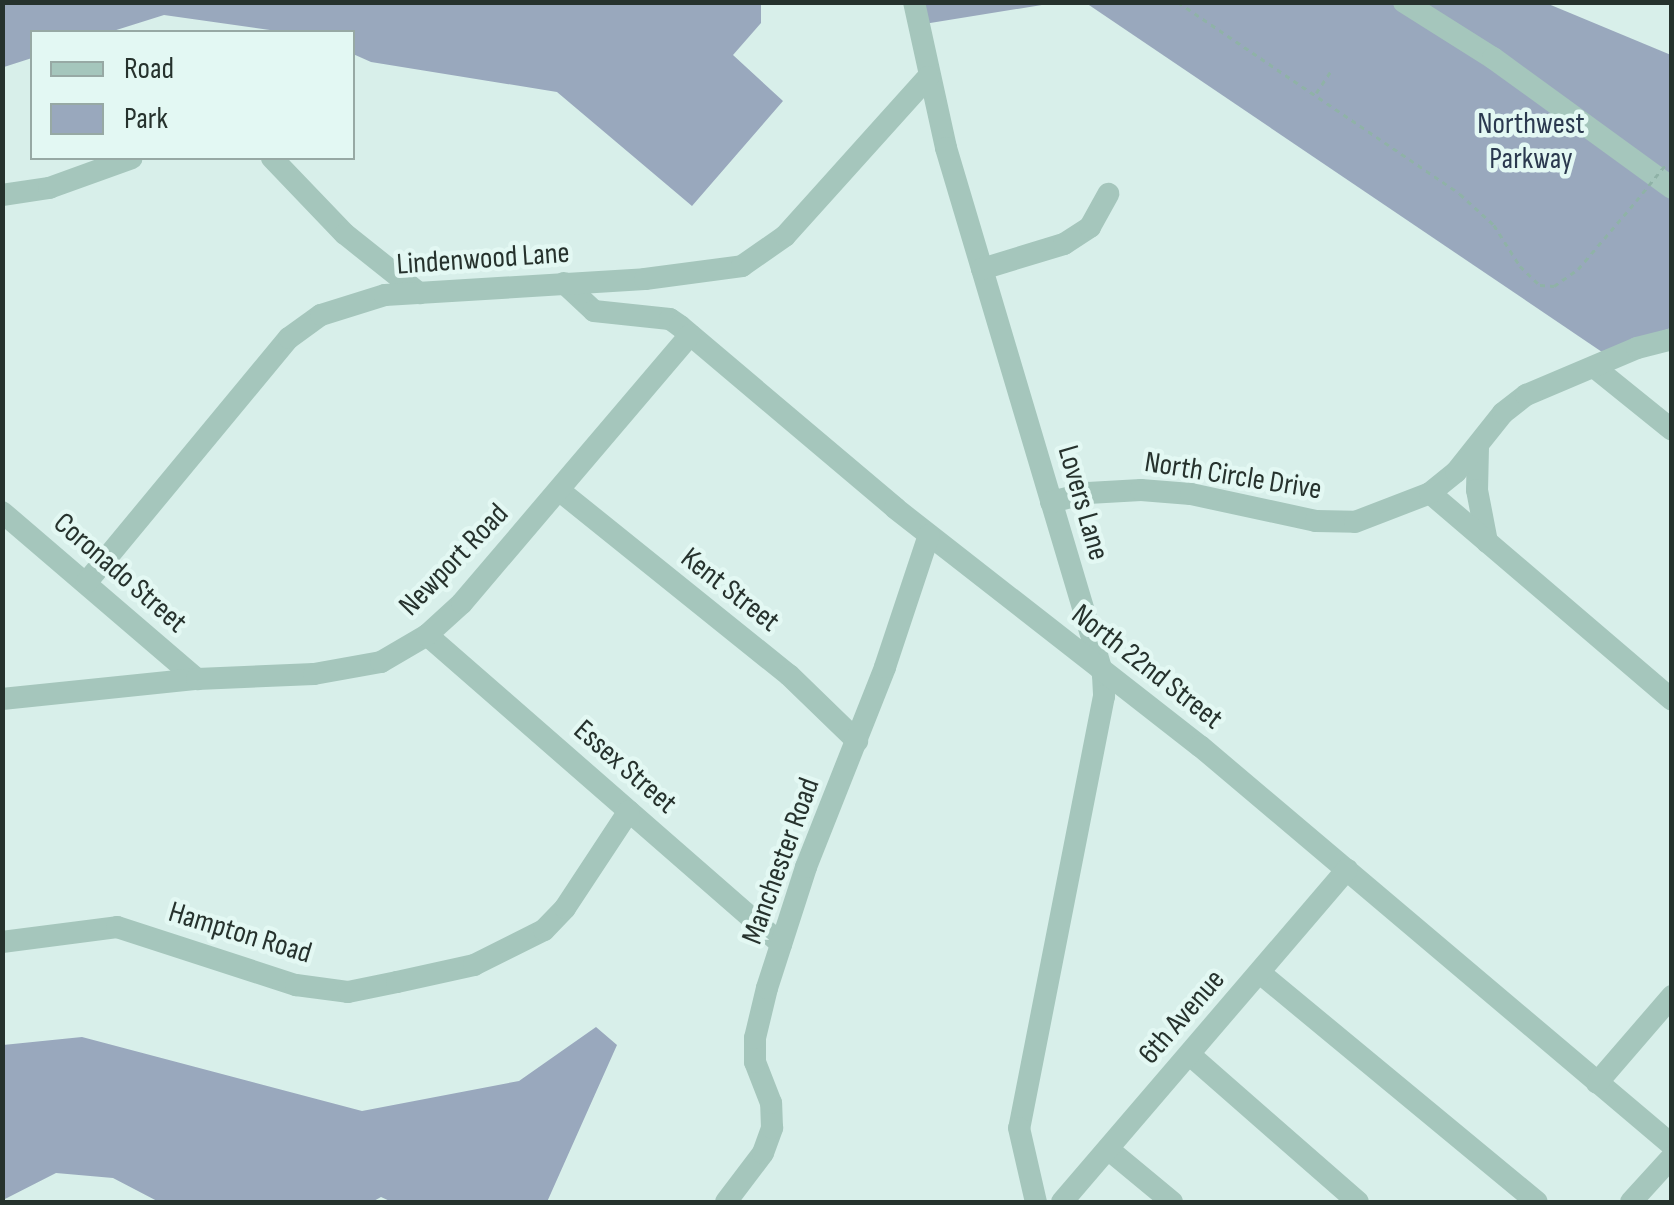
<!DOCTYPE html>
<style>
body{margin:0}
#map{position:relative;width:1674px;height:1205px;overflow:hidden;background:#d8efea;font-family:"Sofia Sans Condensed",sans-serif}
div>[style]{position:absolute}
.green>*{inset:0;background:#99a8bd}
.path>*{height:2.5px;margin-top:-1.25px;transform-origin:0;background:repeating-linear-gradient(90deg,#8fb2a7 0 5px,transparent 0 10px)}
.minor>*{height:22px;margin:-11px;padding:0 11px;transform-origin:11px;border-radius:11px;background:#a5c6bc}
.path-bridge>*{height:2.5px;margin-top:-1.25px;transform-origin:0;background:repeating-linear-gradient(90deg,#8fb2a7 0 5px,transparent 0 10px)}
span{translate:-50% -50%;white-space:nowrap;text-align:center;line-height:1.15;-webkit-text-stroke:9px #e3f8f3;paint-order:stroke}
.park-label{font-size:30px;color:#2b394f}
.street-label{font-size:30px;color:#26322d}
.frame{position:absolute;inset:0;border:5px solid #26322d;pointer-events:none}
.legend{position:absolute;left:30px;top:30px;width:325px;height:130px;box-sizing:border-box;background:#e3f8f3;border:2px solid #97a9a4;margin:0;padding:12px 18px;list-style:none;font-size:30px;color:#26322d}
.legend li{display:flex;align-items:center;gap:20px;height:50px}
.legend b{width:50px;border:2px solid #97a9a4}
</style>
<div id="map">
<div class="green">
<div style="clip-path:polygon(919px 2px,1054px 3px,924px 24px)"></div>
<div style="clip-path:polygon(2px 3px,761px 3px,761px 23px,733px 55px,783px 101px,692px 206px,557px 92px,371px 62px,353px 54px,352px 32px,284px 32px,164px 15px,110px 32px,32px 32px,32px 58px,4px 67px)"></div>
<div style="clip-path:polygon(1086px 3px,1546px 3px,1671px 55px,1671px 328px,1602px 352px)"></div>
<div style="clip-path:polygon(596px 1027px,617px 1045px,547px 1202px,392px 1202px,381px 1197px,372px 1202px,159px 1202px,113px 1178px,56px 1173px,3px 1200px,3px 1045px,82px 1037px,362px 1111px,519px 1081px)"></div>
</div>
<div class="path">
<div style="left:1178px;top:2px;width:341px;rotate:34.2deg"></div>
<div style="left:1460px;top:194px;width:46px;rotate:42.4deg"></div>
<div style="left:1494px;top:225px;width:49px;rotate:57.6deg"></div>
<div style="left:1520px;top:266px;width:28px;rotate:44deg"></div>
<div style="left:1540px;top:285px;width:14px;rotate:4deg"></div>
<div style="left:1554px;top:286px;width:29px;rotate:-35deg"></div>
<div style="left:1578px;top:269px;width:89px;rotate:-49.5deg"></div>
<div style="left:1316px;top:93px;width:29px;rotate:-56deg"></div>
</div>
<div class="minor">
<div style="left:914px;top:2px;width:149px;rotate:77.6deg"></div>
<div style="left:946px;top:148px;width:550px;rotate:73.41deg"></div>
<div style="left:1103px;top:675px;width:21px;rotate:87deg"></div>
<div style="left:1104px;top:696px;width:440px;rotate:101.1deg"></div>
<div style="left:1019px;top:1128px;width:76px;rotate:77.1deg"></div>
<div style="left:1404px;top:2px;width:105px;rotate:32.2deg"></div>
<div style="left:1493px;top:58px;width:221px;rotate:36deg"></div>
<div style="left:272px;top:158px;width:105px;rotate:46.2deg"></div>
<div style="left:345px;top:234px;width:95px;rotate:38.6deg"></div>
<div style="left:2px;top:195px;width:48px;rotate:-8.5deg"></div>
<div style="left:49px;top:188px;width:88px;rotate:-19.9deg"></div>
<div style="left:982px;top:269px;width:86px;rotate:-17deg"></div>
<div style="left:1064px;top:244px;width:31px;rotate:-33deg"></div>
<div style="left:1090px;top:227px;width:38px;rotate:-61deg"></div>
<div style="left:564px;top:283px;width:41px;rotate:43deg"></div>
<div style="left:594px;top:311px;width:76px;rotate:6deg"></div>
<div style="left:670px;top:319px;width:12px;rotate:35deg"></div>
<div style="left:680px;top:326px;width:282px;rotate:40.2deg"></div>
<div style="left:895px;top:508px;width:387px;rotate:38deg"></div>
<div style="left:1200px;top:746px;width:618px;rotate:40.21deg"></div>
<div style="left:1594px;top:367px;width:100px;rotate:38.9deg"></div>
<div style="left:1478px;top:447px;width:43px;rotate:91.3deg"></div>
<div style="left:1477px;top:490px;width:53px;rotate:79.1deg"></div>
<div style="left:560px;top:491px;width:294px;rotate:38.8deg"></div>
<div style="left:789px;top:675px;width:95px;rotate:44.1deg"></div>
<div style="left:1430px;top:493px;width:318px;rotate:40.5deg"></div>
<div style="left:1051px;top:502px;width:38px;rotate:-14deg"></div>
<div style="left:1088px;top:493px;width:53px;rotate:-3.2deg"></div>
<div style="left:1141px;top:490px;width:50px;rotate:4.6deg"></div>
<div style="left:1191px;top:494px;width:128px;rotate:12.2deg"></div>
<div style="left:1316px;top:521px;width:39px;rotate:1deg"></div>
<div style="left:1355px;top:522px;width:80px;rotate:-21.1deg"></div>
<div style="left:1430px;top:493px;width:33px;rotate:-39deg"></div>
<div style="left:1456px;top:472px;width:75px;rotate:-51.5deg"></div>
<div style="left:1503px;top:413px;width:29px;rotate:-38deg"></div>
<div style="left:1526px;top:395px;width:121px;rotate:-22.9deg"></div>
<div style="left:1637px;top:348px;width:36px;rotate:-14deg"></div>
<div style="left:2px;top:512px;width:257px;rotate:40.6deg"></div>
<div style="left:86px;top:583px;width:318px;rotate:-50.4deg"></div>
<div style="left:289px;top:338px;width:39px;rotate:-36deg"></div>
<div style="left:321px;top:315px;width:67px;rotate:-17.4deg"></div>
<div style="left:385px;top:295px;width:260px;rotate:-3.5deg"></div>
<div style="left:645px;top:279px;width:98px;rotate:-7.6deg"></div>
<div style="left:742px;top:266px;width:52px;rotate:-34.9deg"></div>
<div style="left:785px;top:236px;width:214px;rotate:-48deg"></div>
<div style="left:427px;top:635px;width:470px;rotate:41.1deg"></div>
<div style="left:2px;top:699px;width:196px;rotate:-5.9deg"></div>
<div style="left:197px;top:679px;width:117px;rotate:-2.4deg"></div>
<div style="left:314px;top:674px;width:68px;rotate:-10.2deg"></div>
<div style="left:381px;top:662px;width:53px;rotate:-30.4deg"></div>
<div style="left:427px;top:635px;width:47px;rotate:-42.4deg"></div>
<div style="left:462px;top:603px;width:352px;rotate:-49.6deg"></div>
<div style="left:2px;top:942px;width:116px;rotate:-7.4deg"></div>
<div style="left:117px;top:927px;width:188px;rotate:18deg"></div>
<div style="left:296px;top:985px;width:52px;rotate:7.7deg"></div>
<div style="left:348px;top:992px;width:50px;rotate:-11.5deg"></div>
<div style="left:397px;top:982px;width:79px;rotate:-12.4deg"></div>
<div style="left:474px;top:965px;width:78px;rotate:-26.6deg"></div>
<div style="left:544px;top:930px;width:30px;rotate:-46deg"></div>
<div style="left:565px;top:908px;width:116px;rotate:-56.6deg"></div>
<div style="left:1260px;top:973px;width:359px;rotate:39.6deg"></div>
<div style="left:1190px;top:1055px;width:223px;rotate:41.2deg"></div>
<div style="left:1597px;top:1083px;width:115px;rotate:-49.2deg"></div>
<div style="left:1108px;top:1149px;width:83px;rotate:39.6deg"></div>
<div style="left:726px;top:1202px;width:61px;rotate:-52.9deg"></div>
<div style="left:763px;top:1153px;width:27px;rotate:-70deg"></div>
<div style="left:772px;top:1128px;width:25px;rotate:-92deg"></div>
<div style="left:771px;top:1103px;width:44px;rotate:-111.3deg"></div>
<div style="left:755px;top:1062px;width:24px;rotate:-90deg"></div>
<div style="left:755px;top:1038px;width:51px;rotate:-76.5deg"></div>
<div style="left:767px;top:988px;width:127px;rotate:-72.1deg"></div>
<div style="left:806px;top:867px;width:215px;rotate:-68.4deg"></div>
<div style="left:885px;top:667px;width:139px;rotate:-71.6deg"></div>
<div style="left:1062px;top:1202px;width:438px;rotate:-49.4deg"></div>
<div style="left:1631px;top:1202px;width:61px;rotate:-47.7deg"></div>
</div>
<div class="path-bridge">
<div style="left:1636px;top:201px;width:48px;rotate:-51deg"></div>
</div>
<div class="park-label">
<span style="left:1531px;top:141px">Northwest<br>Parkway</span>
</div>
<div class="street-label">
<span style="left:483px;top:259px;rotate:-4deg">Lindenwood Lane</span>
<span style="left:1233px;top:476px;rotate:9deg">North Circle Drive</span>
<span style="left:1083px;top:503px;rotate:74deg">Lovers Lane</span>
<span style="left:454px;top:560px;rotate:-46deg">Newport Road</span>
<span style="left:120px;top:573px;rotate:41deg">Coronado Street</span>
<span style="left:730px;top:590px;rotate:38deg">Kent Street</span>
<span style="left:1147px;top:667px;rotate:38deg">North 22nd Street</span>
<span style="left:625px;top:767px;rotate:41deg">Essex Street</span>
<span style="left:781px;top:861px;rotate:-70deg">Manchester Road</span>
<span style="left:240px;top:933px;rotate:17deg">Hampton Road</span>
<span style="left:1182px;top:1017px;rotate:-49deg">6th Avenue</span>
</div>
<div class="frame"></div>
<ul class="legend">
<li><b style="height:12px;background:#a5c6bc"></b>Road</li>
<li><b style="height:28px;background:#99a8bd"></b>Park</li>
</ul>
</div>
